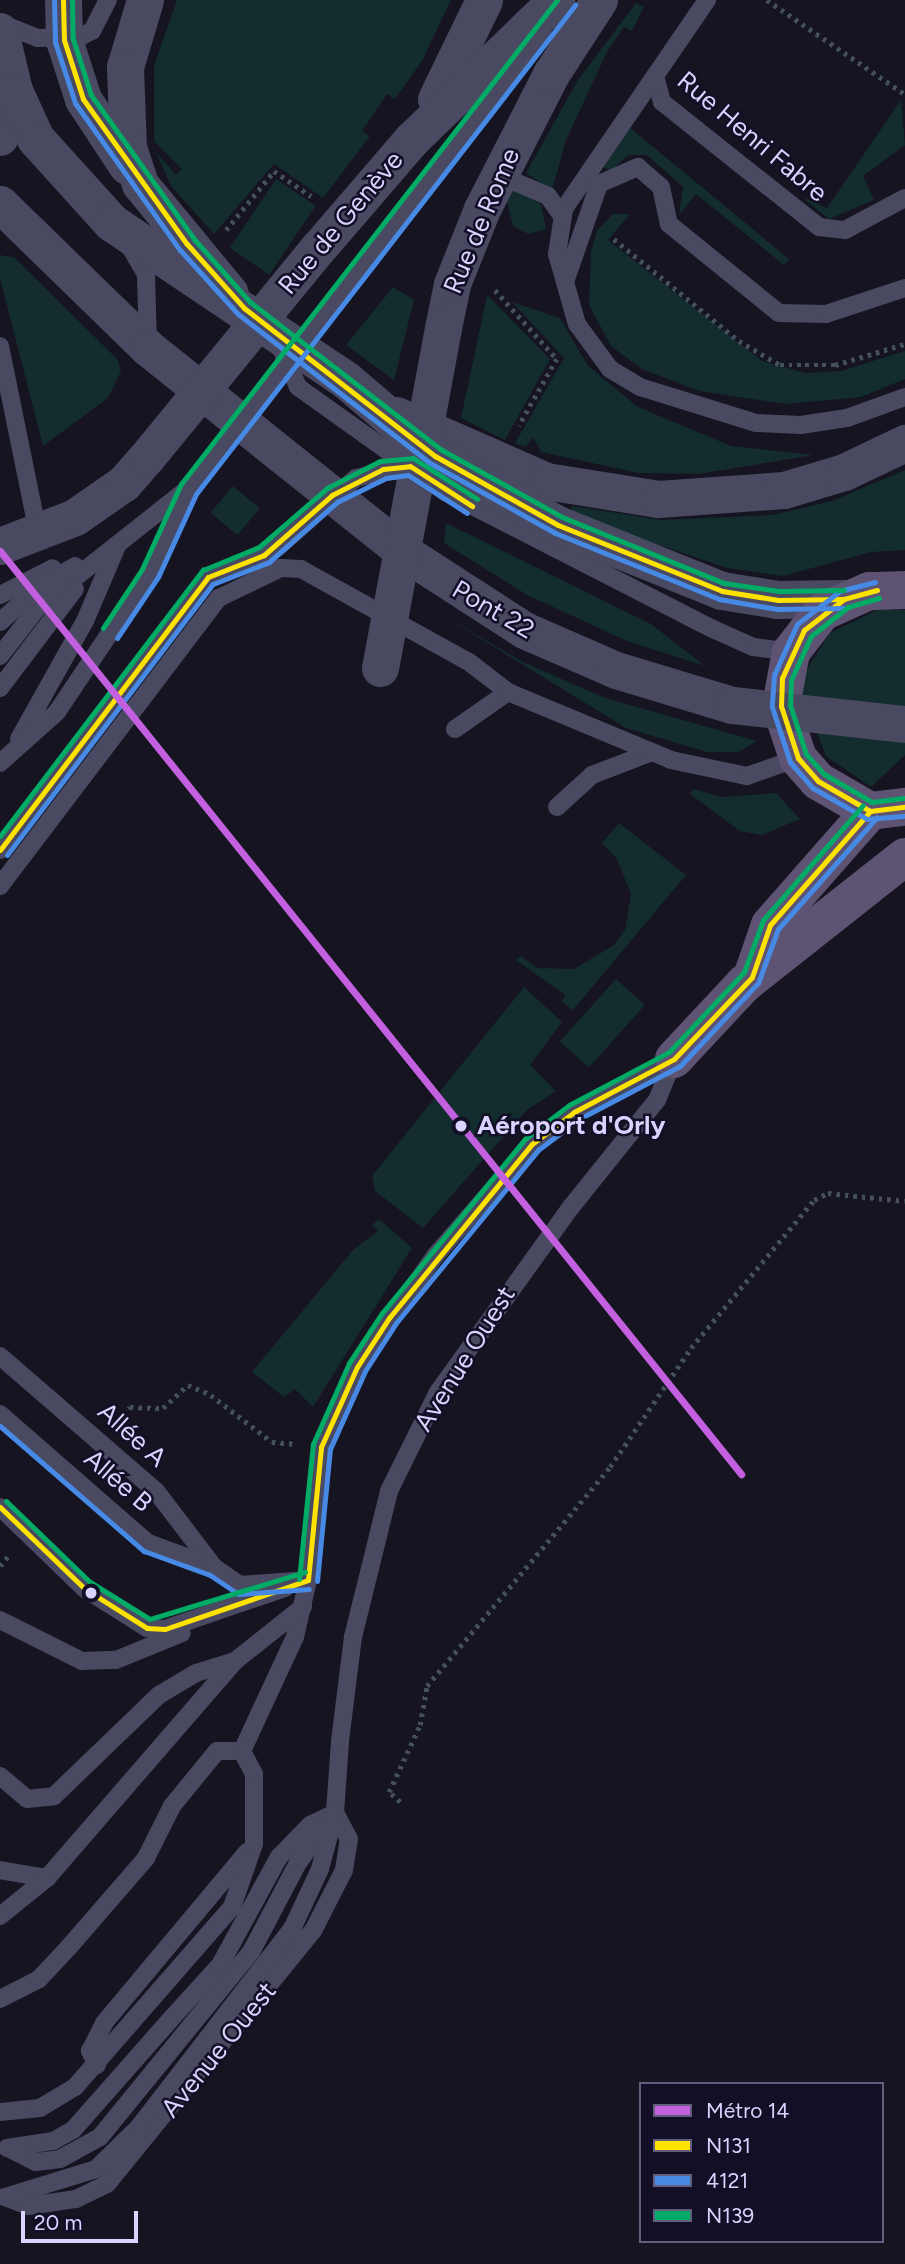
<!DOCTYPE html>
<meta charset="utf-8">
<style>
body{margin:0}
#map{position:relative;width:905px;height:2264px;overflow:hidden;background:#161421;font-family:Figtree,sans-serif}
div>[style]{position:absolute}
.green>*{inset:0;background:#132c2d;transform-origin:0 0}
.path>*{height:4.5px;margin-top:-2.25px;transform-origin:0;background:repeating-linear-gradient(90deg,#44505f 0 3.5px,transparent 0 8.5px)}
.service>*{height:18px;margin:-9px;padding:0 9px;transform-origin:9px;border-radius:9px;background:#4a4962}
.minor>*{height:37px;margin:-18.5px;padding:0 18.5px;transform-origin:18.5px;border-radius:18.5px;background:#4a4962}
.tertiary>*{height:38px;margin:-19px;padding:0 19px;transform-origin:19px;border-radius:19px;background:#4a4962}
.primary>*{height:38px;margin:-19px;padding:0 19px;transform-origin:19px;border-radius:19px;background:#5e5373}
.service-bridge>*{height:18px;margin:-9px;padding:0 9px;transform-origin:9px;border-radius:9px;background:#4a4962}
.minor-bridge>*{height:37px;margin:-18.5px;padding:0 18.5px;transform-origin:18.5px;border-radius:18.5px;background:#4a4962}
.bus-1>*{height:5px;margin:-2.5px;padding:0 2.5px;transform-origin:2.5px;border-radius:2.5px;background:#ffe300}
.bus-2>*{height:5px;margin:-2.5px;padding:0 2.5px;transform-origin:2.5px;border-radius:2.5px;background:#468ae6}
.bus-3>*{height:5px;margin:-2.5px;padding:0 2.5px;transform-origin:2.5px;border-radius:2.5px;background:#00ab66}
.metro-1>*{height:7px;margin:-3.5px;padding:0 3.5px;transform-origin:3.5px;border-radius:3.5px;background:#c260e0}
.dots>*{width:19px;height:19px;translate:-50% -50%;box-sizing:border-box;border:4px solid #130f26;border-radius:50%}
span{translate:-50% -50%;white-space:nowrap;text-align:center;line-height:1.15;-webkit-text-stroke:5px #130f26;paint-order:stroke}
.street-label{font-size:26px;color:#d9d4ff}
.stop-label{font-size:26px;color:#d9d4ff;font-weight:700}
.left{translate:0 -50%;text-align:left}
.legend{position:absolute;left:639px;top:2082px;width:245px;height:161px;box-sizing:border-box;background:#130f26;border:2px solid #625e7d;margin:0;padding:9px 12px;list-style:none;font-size:21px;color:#d9d4ff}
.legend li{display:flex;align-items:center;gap:14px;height:35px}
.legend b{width:35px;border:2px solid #625e7d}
.scale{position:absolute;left:21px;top:2211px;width:117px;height:32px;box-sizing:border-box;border:4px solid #d9d4ff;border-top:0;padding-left:9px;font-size:21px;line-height:24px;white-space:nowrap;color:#d9d4ff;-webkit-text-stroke:5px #130f26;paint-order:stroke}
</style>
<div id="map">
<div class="green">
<div style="clip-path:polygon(177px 0,451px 0,422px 61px,395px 99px,387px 94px,362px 131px,370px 136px,323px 198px,274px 164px,214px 234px,171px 186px,156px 152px,176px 175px,182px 169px,154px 141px,154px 66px)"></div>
<div style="clip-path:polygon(636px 3px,644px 7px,632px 31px,624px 27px,607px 52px,566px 140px,552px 190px,526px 173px,578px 80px)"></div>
<div style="clip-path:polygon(901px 100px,905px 145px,863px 176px,874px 200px,829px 219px,802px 197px,827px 208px)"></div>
<div style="clip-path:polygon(629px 127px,789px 259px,784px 265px,696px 194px,679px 215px,683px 187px,647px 155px,628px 155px,610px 172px,603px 166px)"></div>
<div style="left:276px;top:179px;width:48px;height:83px;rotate:34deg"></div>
<div style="clip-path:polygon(514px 188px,541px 204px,546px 229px,528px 234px,513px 226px,507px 202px)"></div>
<div style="clip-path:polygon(613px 214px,630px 214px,608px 240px,762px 361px,805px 373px,841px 371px,905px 351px,905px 379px,861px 397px,786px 404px,699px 391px,642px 369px,611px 346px,589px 305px,591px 252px,597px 231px)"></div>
<div style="clip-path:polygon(0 255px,15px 258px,118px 360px,121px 371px,108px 398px,43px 446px,0 278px)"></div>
<div style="clip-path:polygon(393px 287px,414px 300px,394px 380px,346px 345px)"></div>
<div style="clip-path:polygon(487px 295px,550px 359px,505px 440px,461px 418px)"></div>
<div style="clip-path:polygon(512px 302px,560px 318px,588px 366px,638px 407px,731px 446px,813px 455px,699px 474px,639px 473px,541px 452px,533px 437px,526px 447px,515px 443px,564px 358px)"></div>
<div style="clip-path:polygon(905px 470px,905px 550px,871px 552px,783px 576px,727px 568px,569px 514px,572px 506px,661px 520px,772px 515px,832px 501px)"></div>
<div style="left:233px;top:486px;width:35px;height:35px;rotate:40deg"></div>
<div style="clip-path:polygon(446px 523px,651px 624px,705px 666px,627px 641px,527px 595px,444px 543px)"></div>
<div style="clip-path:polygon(879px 609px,905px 610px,905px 755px,871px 787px,826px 756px,802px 692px,805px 672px,830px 633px)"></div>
<div style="clip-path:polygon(437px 612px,523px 662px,605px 698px,757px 741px,739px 752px,707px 752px,626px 728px)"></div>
<div style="clip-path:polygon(694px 789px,722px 797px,776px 793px,800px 819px,762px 835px,740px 831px,690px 794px)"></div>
<div style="clip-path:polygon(619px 823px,686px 875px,573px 1010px,562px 1002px,565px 995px,516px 960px,521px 956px,537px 968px,574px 969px,614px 945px,625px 930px,631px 894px,617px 859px,602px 843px)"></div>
<div style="left:616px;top:979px;width:39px;height:84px;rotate:42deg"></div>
<div style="clip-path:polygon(524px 987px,562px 1022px,530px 1065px,556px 1091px,527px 1110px,423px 1228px,375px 1191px,372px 1176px)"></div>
<div style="clip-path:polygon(379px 1219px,412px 1248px,313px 1407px,295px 1389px,284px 1397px,252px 1372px,353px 1250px,378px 1231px,372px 1225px)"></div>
</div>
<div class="path">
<div style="left:767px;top:0;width:167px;rotate:34.3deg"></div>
<div style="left:226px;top:230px;width:76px;rotate:-50.9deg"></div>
<div style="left:274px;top:171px;width:45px;rotate:34deg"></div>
<div style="left:614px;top:239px;width:161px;rotate:39.2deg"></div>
<div style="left:739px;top:341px;width:48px;rotate:30.3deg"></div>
<div style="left:780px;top:365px;width:55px"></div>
<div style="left:835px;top:365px;width:73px;rotate:-16.7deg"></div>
<div style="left:495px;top:290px;width:93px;rotate:48.1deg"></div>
<div style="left:557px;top:359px;width:77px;rotate:119.6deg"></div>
<div style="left:118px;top:1422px;width:19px;rotate:-51deg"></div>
<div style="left:130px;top:1407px;width:33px;rotate:2deg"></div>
<div style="left:163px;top:1408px;width:34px;rotate:-43deg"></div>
<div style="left:188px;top:1385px;width:25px;rotate:23deg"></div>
<div style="left:211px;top:1395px;width:77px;rotate:37.6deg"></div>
<div style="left:272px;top:1442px;width:21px;rotate:5deg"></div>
<div style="left:0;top:1566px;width:13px;rotate:-51deg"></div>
<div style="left:400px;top:1802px;width:15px;rotate:-138deg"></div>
<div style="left:389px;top:1792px;width:74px;rotate:-65.2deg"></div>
<div style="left:420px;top:1725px;width:40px;rotate:-80deg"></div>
<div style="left:427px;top:1686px;width:285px;rotate:-50.1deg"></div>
<div style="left:610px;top:1467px;width:144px;rotate:-55.8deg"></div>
<div style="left:691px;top:1348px;width:192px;rotate:-50.3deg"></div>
<div style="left:814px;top:1200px;width:16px;rotate:-27deg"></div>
<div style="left:828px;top:1193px;width:77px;rotate:5.9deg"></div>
</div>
<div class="service">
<div style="left:707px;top:0;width:253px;rotate:124.4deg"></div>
<div style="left:564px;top:209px;width:46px;rotate:98.8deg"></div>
<div style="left:557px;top:254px;width:73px;rotate:74.1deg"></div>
<div style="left:577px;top:324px;width:56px;rotate:53.7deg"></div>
<div style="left:610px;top:369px;width:35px;rotate:31deg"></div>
<div style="left:640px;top:387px;width:121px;rotate:17.2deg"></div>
<div style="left:756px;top:423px;width:45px;rotate:2.5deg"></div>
<div style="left:801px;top:425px;width:47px;rotate:-8.7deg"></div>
<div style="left:847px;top:418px;width:62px;rotate:-19.9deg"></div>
<div style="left:0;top:23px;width:41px;rotate:21.5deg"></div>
<div style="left:38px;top:38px;width:42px;rotate:-1.4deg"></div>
<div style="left:80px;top:37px;width:13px;rotate:-27deg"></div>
<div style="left:92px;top:31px;width:35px;rotate:-63deg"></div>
<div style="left:655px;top:76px;width:27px;rotate:75deg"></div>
<div style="left:662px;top:102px;width:201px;rotate:38.5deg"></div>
<div style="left:819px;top:227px;width:26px;rotate:7deg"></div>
<div style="left:845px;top:230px;width:68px;rotate:-28.1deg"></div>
<div style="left:499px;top:175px;width:53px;rotate:23.2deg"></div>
<div style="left:548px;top:196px;width:24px;rotate:55deg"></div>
<div style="left:129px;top:245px;width:34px;rotate:60deg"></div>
<div style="left:146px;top:275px;width:70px;rotate:88.4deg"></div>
<div style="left:364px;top:268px;width:295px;rotate:-52.7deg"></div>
<div style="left:566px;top:279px;width:101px;rotate:-70.8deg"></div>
<div style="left:599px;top:184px;width:43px;rotate:-23.6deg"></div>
<div style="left:638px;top:167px;width:30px;rotate:41deg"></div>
<div style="left:661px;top:187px;width:38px;rotate:78deg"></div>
<div style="left:669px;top:224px;width:141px;rotate:39deg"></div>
<div style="left:779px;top:313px;width:47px;rotate:1.2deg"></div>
<div style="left:826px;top:314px;width:83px;rotate:-18.2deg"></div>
<div style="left:0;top:346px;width:191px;rotate:78.5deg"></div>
<div style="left:283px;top:353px;width:37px;rotate:66deg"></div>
<div style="left:298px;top:387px;width:181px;rotate:35.5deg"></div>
<div style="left:445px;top:492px;width:301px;rotate:27.1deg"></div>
<div style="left:713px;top:629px;width:44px;rotate:24.2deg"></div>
<div style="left:753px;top:647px;width:38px;rotate:7deg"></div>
<div style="left:0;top:595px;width:59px;rotate:-27deg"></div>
<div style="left:0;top:622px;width:55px;rotate:-42.1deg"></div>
<div style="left:41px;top:585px;width:39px;rotate:-29deg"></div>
<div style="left:0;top:656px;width:62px;rotate:-52.2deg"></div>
<div style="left:38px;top:607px;width:187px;rotate:-38.3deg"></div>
<div style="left:0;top:688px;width:124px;rotate:-52.9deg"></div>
<div style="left:455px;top:729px;width:65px;rotate:-34.9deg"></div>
<div style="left:19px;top:739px;width:135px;rotate:-60.8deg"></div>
<div style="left:85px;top:621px;width:82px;rotate:-66.9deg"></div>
<div style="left:0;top:763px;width:76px;rotate:-41.8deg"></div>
<div style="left:57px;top:712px;width:167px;rotate:-56.2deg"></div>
<div style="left:150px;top:573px;width:92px;rotate:-65.7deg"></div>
<div style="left:557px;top:807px;width:47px;rotate:-42.4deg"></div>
<div style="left:592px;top:775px;width:64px;rotate:-21deg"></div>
<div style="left:0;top:850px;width:343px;rotate:-52.7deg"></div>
<div style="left:208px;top:577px;width:76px;rotate:-23.2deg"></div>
<div style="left:278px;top:547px;width:104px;rotate:-41.5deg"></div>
<div style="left:356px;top:478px;width:55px;rotate:-12.5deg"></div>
<div style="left:0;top:886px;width:362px;rotate:-52.8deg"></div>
<div style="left:219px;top:598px;width:69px;rotate:-25.8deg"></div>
<div style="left:281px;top:568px;width:20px;rotate:3deg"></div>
<div style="left:301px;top:569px;width:192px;rotate:29deg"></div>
<div style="left:469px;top:662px;width:49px;rotate:37.6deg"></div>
<div style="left:508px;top:692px;width:177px;rotate:22.6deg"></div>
<div style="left:671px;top:760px;width:78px;rotate:11.9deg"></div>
<div style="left:747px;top:776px;width:54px;rotate:-19.4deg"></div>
<div style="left:571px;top:1207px;width:137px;rotate:-51.2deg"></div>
<div style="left:657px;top:1100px;width:44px;rotate:-67.5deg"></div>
<div style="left:0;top:1356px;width:206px;rotate:40.9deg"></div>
<div style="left:156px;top:1491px;width:96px;rotate:52.7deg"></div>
<div style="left:0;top:1414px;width:196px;rotate:41.1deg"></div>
<div style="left:148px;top:1543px;width:70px;rotate:20deg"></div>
<div style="left:214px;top:1567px;width:32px;rotate:35deg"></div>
<div style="left:240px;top:1585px;width:68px;rotate:-4.2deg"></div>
<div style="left:0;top:1507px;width:118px;rotate:44deg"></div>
<div style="left:85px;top:1589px;width:73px;rotate:32.2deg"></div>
<div style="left:147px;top:1628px;width:18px;rotate:3deg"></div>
<div style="left:165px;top:1629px;width:127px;rotate:-18.9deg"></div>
<div style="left:0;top:1620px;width:92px;rotate:26.6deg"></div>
<div style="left:82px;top:1661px;width:34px;rotate:-2deg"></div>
<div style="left:116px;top:1660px;width:71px;rotate:-22.2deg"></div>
<div style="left:242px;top:1751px;width:126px;rotate:-65.1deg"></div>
<div style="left:295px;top:1637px;width:58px;rotate:-77.2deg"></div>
<div style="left:308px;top:1580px;width:134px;rotate:-84.4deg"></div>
<div style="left:321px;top:1447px;width:88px;rotate:-65.8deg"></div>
<div style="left:357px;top:1367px;width:136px;rotate:-54.9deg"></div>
<div style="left:435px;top:1256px;width:148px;rotate:-49.1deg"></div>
<div style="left:532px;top:1144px;width:53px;rotate:-37.3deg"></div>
<div style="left:574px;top:1112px;width:113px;rotate:-27.9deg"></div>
<div style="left:0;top:1776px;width:35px;rotate:40deg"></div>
<div style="left:27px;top:1799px;width:27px;rotate:-6deg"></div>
<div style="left:54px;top:1796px;width:146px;rotate:-43.9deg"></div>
<div style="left:159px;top:1695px;width:43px;rotate:-30.7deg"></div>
<div style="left:196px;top:1673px;width:41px;rotate:-17.1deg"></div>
<div style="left:235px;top:1661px;width:87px;rotate:-38.5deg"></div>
<div style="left:0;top:1870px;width:48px;rotate:9.7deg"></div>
<div style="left:47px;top:1878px;width:287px;rotate:-49.1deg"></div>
<div style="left:0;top:1916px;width:60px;rotate:-39deg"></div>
<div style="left:0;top:1999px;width:44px;rotate:-27.1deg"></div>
<div style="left:39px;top:1979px;width:44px;rotate:-46.8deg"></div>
<div style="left:69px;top:1947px;width:118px;rotate:-49.1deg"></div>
<div style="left:146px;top:1858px;width:58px;rotate:-63.4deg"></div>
<div style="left:172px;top:1806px;width:71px;rotate:-50.7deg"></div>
<div style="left:217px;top:1751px;width:25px"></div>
<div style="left:169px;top:2021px;width:76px;rotate:-47.7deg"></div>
<div style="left:220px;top:1965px;width:123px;rotate:-61.4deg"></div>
<div style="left:279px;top:1857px;width:45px;rotate:-45.9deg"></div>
<div style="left:310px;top:1825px;width:28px;rotate:-26deg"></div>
<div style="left:97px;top:2065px;width:16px;rotate:-117deg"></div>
<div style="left:90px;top:2051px;width:31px;rotate:-63deg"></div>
<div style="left:104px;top:2023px;width:223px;rotate:-50.1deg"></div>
<div style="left:0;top:2112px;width:40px;rotate:-5.7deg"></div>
<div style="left:40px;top:2108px;width:41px;rotate:-31deg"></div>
<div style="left:75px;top:2087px;width:239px;rotate:-48.9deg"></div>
<div style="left:232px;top:1907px;width:67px;rotate:-70.8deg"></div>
<div style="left:254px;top:1844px;width:70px;rotate:-90deg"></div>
<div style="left:254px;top:1774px;width:26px;rotate:-118deg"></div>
</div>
<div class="minor">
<div style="left:63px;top:0;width:40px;rotate:88.6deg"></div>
<div style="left:64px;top:40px;width:62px;rotate:72.1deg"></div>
<div style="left:83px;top:99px;width:80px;rotate:56.7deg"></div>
<div style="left:145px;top:0;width:70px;rotate:106.6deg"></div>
<div style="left:125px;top:67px;width:80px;rotate:87.9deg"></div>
<div style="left:128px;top:147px;width:39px;rotate:72deg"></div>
<div style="left:140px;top:184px;width:141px;rotate:50.5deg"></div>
<div style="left:436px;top:99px;width:110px;rotate:-64.1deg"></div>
<div style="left:0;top:204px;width:206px;rotate:44.2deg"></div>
<div style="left:148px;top:348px;width:325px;rotate:38.6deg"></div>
<div style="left:402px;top:551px;width:145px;rotate:32.9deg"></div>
<div style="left:524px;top:630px;width:100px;rotate:23.5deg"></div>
<div style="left:319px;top:247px;width:141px;rotate:-49.3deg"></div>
<div style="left:411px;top:140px;width:202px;rotate:-44deg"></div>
<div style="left:443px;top:328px;width:45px;rotate:-78.4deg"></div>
<div style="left:452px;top:284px;width:81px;rotate:-68.2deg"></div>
<div style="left:482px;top:209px;width:152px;rotate:-62.9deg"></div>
<div style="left:551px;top:74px;width:88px;rotate:-57deg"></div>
<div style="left:396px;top:415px;width:164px;rotate:23.7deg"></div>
<div style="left:546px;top:481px;width:113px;rotate:9.1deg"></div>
<div style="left:658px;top:499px;width:126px;rotate:-4.1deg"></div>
<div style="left:784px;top:490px;width:63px;rotate:-16.7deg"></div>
<div style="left:844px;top:472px;width:68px;rotate:-25.4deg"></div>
<div style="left:0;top:546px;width:80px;rotate:-21.1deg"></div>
<div style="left:75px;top:517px;width:60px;rotate:-34.8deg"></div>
<div style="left:124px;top:483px;width:33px;rotate:-49deg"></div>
</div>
<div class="tertiary">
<div style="left:0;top:32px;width:61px;rotate:76.7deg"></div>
<div style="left:14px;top:91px;width:48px;rotate:106.9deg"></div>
<div style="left:14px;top:91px;width:53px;rotate:65.4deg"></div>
<div style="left:36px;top:139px;width:113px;rotate:47.9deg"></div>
<div style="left:112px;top:223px;width:283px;rotate:33.9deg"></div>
<div style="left:347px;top:381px;width:116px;rotate:40.4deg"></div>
<div style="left:435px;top:456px;width:141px;rotate:29.3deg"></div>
<div style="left:558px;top:525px;width:177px;rotate:21.9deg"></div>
<div style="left:722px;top:591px;width:57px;rotate:9.1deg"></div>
<div style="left:778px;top:600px;width:66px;rotate:-0.9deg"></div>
</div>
<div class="primary">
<div style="left:905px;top:590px;width:36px;rotate:178deg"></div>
<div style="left:869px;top:591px;width:51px;rotate:155.9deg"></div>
<div style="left:822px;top:612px;width:51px;rotate:127.8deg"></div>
<div style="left:791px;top:652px;width:55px;rotate:100.5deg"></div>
<div style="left:781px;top:706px;width:55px;rotate:71.9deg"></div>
<div style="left:798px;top:758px;width:30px;rotate:49deg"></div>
<div style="left:818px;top:781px;width:60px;rotate:30deg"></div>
<div style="left:870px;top:811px;width:35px;rotate:-7deg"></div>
<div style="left:752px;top:977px;width:55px;rotate:-70.9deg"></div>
<div style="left:770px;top:925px;width:152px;rotate:-48.7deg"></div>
<div style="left:674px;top:1059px;width:103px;rotate:-47deg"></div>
<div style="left:744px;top:984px;width:205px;rotate:-38.3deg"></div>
</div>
<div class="service-bridge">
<div style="left:188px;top:489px;width:283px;rotate:-51.5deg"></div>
<div style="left:7px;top:2148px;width:47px;rotate:-8.7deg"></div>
<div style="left:53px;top:2141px;width:23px;rotate:-29deg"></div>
<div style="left:73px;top:2130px;width:145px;rotate:-48.6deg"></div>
<div style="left:8px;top:2148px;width:31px;rotate:27deg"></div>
<div style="left:36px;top:2162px;width:24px;rotate:-7deg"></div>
<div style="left:60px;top:2159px;width:46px;rotate:-28.8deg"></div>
<div style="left:100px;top:2137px;width:239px;rotate:-50.8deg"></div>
<div style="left:251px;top:1952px;width:101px;rotate:-62.2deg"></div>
<div style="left:298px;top:1863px;width:53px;rotate:-54.2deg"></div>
<div style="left:5px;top:2197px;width:25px;rotate:21deg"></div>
<div style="left:28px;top:2206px;width:49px;rotate:-8.3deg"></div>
<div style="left:76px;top:2199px;width:34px;rotate:-26deg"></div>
<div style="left:107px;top:2184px;width:328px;rotate:-50.9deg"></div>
<div style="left:314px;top:1929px;width:66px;rotate:-63deg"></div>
<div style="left:344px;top:1870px;width:31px;rotate:-81deg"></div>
<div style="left:349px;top:1839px;width:30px;rotate:-118deg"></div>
<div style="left:335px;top:1813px;width:72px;rotate:-86deg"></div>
<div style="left:340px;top:1741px;width:105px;rotate:-82.9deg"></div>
<div style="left:353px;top:1637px;width:150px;rotate:-76.1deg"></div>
<div style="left:389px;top:1491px;width:110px;rotate:-63.7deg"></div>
<div style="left:438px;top:1392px;width:228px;rotate:-54.3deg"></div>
<div style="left:5px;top:2197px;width:95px;rotate:-17.1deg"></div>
<div style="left:96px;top:2169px;width:59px;rotate:-44.3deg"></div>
<div style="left:138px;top:2128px;width:252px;rotate:-52.3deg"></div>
<div style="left:292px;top:1929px;width:66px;rotate:-65deg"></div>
<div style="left:320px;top:1869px;width:58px;rotate:-75deg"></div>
</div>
<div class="minor-bridge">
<div style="left:146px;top:458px;width:273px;rotate:-50.7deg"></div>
<div style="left:380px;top:668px;width:346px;rotate:-79.5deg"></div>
<div style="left:616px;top:670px;width:121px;rotate:16.8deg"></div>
<div style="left:732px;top:705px;width:174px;rotate:6.3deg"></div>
</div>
<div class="bus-1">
<div style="left:63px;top:0;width:40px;rotate:88.6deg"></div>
<div style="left:64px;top:40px;width:62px;rotate:72.1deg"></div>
<div style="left:83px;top:99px;width:178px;rotate:54.4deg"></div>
<div style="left:187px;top:244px;width:86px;rotate:48.3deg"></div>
<div style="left:244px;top:308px;width:242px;rotate:37.8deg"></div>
<div style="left:435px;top:456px;width:141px;rotate:29.3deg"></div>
<div style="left:558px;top:525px;width:177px;rotate:21.9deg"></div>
<div style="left:722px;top:591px;width:57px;rotate:9.1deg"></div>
<div style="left:778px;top:600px;width:66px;rotate:-0.9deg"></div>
<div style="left:877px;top:590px;width:34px;rotate:165deg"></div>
<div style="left:844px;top:599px;width:51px;rotate:142.2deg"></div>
<div style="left:804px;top:630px;width:53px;rotate:114.6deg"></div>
<div style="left:782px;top:678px;width:28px;rotate:92deg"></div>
<div style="left:781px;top:706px;width:55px;rotate:71.9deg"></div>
<div style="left:798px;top:758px;width:30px;rotate:49deg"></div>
<div style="left:818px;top:781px;width:60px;rotate:30deg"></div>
<div style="left:870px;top:811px;width:35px;rotate:-7deg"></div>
<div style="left:0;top:850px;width:343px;rotate:-52.7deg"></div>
<div style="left:208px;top:577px;width:60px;rotate:-21.4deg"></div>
<div style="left:264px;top:555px;width:91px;rotate:-41.4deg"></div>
<div style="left:332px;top:495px;width:57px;rotate:-27deg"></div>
<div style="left:383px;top:469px;width:27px;rotate:-6deg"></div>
<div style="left:410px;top:466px;width:74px;rotate:32.8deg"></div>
<div style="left:0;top:1507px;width:118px;rotate:44deg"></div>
<div style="left:85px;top:1589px;width:73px;rotate:32.2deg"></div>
<div style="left:147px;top:1628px;width:18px;rotate:3deg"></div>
<div style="left:165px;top:1629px;width:151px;rotate:-18.9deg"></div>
<div style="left:308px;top:1580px;width:134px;rotate:-84.4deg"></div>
<div style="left:321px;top:1447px;width:88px;rotate:-65.8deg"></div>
<div style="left:357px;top:1367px;width:59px;rotate:-56.9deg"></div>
<div style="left:389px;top:1318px;width:225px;rotate:-50.6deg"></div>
<div style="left:532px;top:1144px;width:53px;rotate:-37.3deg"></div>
<div style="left:574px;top:1112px;width:113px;rotate:-27.9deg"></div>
<div style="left:674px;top:1059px;width:113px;rotate:-46.4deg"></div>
<div style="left:752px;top:977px;width:55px;rotate:-70.9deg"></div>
<div style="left:770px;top:925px;width:152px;rotate:-48.7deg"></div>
</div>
<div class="bus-2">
<div style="left:54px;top:0;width:42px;rotate:88.6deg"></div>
<div style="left:55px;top:42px;width:64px;rotate:71.8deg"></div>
<div style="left:75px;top:103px;width:181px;rotate:54.5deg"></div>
<div style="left:180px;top:250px;width:86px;rotate:47.8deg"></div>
<div style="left:238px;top:314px;width:243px;rotate:37.8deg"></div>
<div style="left:430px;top:463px;width:143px;rotate:29.2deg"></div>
<div style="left:555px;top:533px;width:177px;rotate:21.9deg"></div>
<div style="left:719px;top:599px;width:59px;rotate:9.8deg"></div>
<div style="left:777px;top:609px;width:67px;rotate:-0.9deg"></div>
<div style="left:875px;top:582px;width:36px;rotate:166deg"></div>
<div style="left:840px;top:591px;width:54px;rotate:142.5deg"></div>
<div style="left:797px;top:624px;width:56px;rotate:114.3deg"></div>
<div style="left:774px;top:675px;width:32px;rotate:94deg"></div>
<div style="left:772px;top:707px;width:58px;rotate:71.9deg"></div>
<div style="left:790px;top:762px;width:35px;rotate:49deg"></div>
<div style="left:813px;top:788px;width:62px;rotate:29.9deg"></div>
<div style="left:867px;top:819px;width:38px;rotate:-5deg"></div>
<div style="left:117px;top:638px;width:73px;rotate:-56.1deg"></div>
<div style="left:158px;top:577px;width:91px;rotate:-65.4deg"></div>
<div style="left:196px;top:494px;width:619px;rotate:-52.22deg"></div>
<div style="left:7px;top:855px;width:340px;rotate:-52.8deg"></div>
<div style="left:213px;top:584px;width:60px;rotate:-21.4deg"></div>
<div style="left:269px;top:562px;width:91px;rotate:-41.4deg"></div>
<div style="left:337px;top:502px;width:55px;rotate:-26.1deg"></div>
<div style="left:386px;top:478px;width:22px;rotate:-8deg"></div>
<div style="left:408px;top:475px;width:70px;rotate:32.8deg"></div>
<div style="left:0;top:1426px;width:191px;rotate:41deg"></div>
<div style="left:144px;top:1551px;width:70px;rotate:20deg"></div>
<div style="left:210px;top:1575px;width:34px;rotate:34deg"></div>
<div style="left:238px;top:1594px;width:71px;rotate:-4deg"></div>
<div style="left:317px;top:1581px;width:133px;rotate:-84.4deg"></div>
<div style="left:330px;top:1449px;width:85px;rotate:-65.8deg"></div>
<div style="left:365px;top:1371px;width:57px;rotate:-57.1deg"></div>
<div style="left:396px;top:1323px;width:224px;rotate:-50.6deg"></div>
<div style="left:538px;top:1150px;width:51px;rotate:-37.1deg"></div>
<div style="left:579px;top:1119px;width:114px;rotate:-27.7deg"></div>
<div style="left:680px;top:1066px;width:114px;rotate:-46.8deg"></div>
<div style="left:758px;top:983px;width:58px;rotate:-69.7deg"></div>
<div style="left:778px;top:929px;width:149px;rotate:-48.5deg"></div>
</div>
<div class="bus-3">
<div style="left:72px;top:0;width:39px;rotate:89deg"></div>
<div style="left:73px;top:39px;width:59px;rotate:72.2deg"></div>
<div style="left:91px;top:95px;width:177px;rotate:54.4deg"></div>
<div style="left:194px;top:239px;width:84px;rotate:48.4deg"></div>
<div style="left:250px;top:302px;width:240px;rotate:37.7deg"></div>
<div style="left:440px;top:449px;width:140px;rotate:29.1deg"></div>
<div style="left:562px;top:517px;width:175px;rotate:22.2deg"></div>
<div style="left:724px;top:583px;width:56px;rotate:8.3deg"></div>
<div style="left:779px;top:591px;width:65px;rotate:-0.9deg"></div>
<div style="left:879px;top:598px;width:32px;rotate:164deg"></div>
<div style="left:848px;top:607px;width:47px;rotate:141.9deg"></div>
<div style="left:811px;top:636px;width:48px;rotate:114.4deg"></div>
<div style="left:791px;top:680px;width:25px;rotate:92deg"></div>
<div style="left:790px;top:705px;width:52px;rotate:71.9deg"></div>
<div style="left:806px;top:754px;width:27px;rotate:48deg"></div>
<div style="left:824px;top:774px;width:56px;rotate:30.3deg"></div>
<div style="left:872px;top:802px;width:32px;rotate:-7deg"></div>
<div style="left:103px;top:628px;width:71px;rotate:-56.5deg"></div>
<div style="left:142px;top:569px;width:94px;rotate:-65.4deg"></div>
<div style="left:181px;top:484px;width:613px;rotate:-52.16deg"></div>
<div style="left:0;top:836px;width:335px;rotate:-52.7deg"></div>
<div style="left:203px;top:570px;width:61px;rotate:-22.3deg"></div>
<div style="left:259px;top:547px;width:90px;rotate:-40.9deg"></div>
<div style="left:327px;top:488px;width:59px;rotate:-27deg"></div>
<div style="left:380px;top:461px;width:33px;rotate:-5deg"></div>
<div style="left:413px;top:458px;width:76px;rotate:32.6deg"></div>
<div style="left:6px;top:1501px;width:117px;rotate:44deg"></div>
<div style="left:90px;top:1582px;width:70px;rotate:31.7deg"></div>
<div style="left:150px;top:1619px;width:162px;rotate:-16.9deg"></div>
<div style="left:299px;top:1579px;width:136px;rotate:-84.1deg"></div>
<div style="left:313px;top:1444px;width:89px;rotate:-66deg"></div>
<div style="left:349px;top:1363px;width:60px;rotate:-56.6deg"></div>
<div style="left:382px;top:1313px;width:227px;rotate:-50.6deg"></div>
<div style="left:526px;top:1138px;width:54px;rotate:-37.5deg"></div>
<div style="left:569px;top:1105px;width:113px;rotate:-27.9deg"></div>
<div style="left:669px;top:1052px;width:110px;rotate:-46.8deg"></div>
<div style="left:744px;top:972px;width:55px;rotate:-69.9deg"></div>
<div style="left:763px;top:920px;width:152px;rotate:-49deg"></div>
</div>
<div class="metro-1">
<div style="left:0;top:551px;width:1184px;rotate:51.24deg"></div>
</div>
<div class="dots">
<div style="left:461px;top:1126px;background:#d9d4ff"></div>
<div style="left:91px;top:1593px;background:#d9d4ff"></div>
</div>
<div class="street-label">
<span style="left:752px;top:137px;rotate:40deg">Rue Henri Fabre</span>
<span style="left:482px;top:221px;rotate:-67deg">Rue de Rome</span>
<span style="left:341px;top:223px;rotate:-50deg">Rue de Genève</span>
<span style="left:493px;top:610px;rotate:30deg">Pont 22</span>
<span style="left:465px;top:1359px;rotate:-58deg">Avenue Ouest</span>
<span style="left:132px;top:1435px;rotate:42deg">Allée A</span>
<span style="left:118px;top:1481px;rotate:41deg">Allée B</span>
<span style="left:219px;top:2050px;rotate:-51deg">Avenue Ouest</span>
</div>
<div class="stop-label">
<span class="left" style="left:477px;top:1126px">Aéroport d'Orly</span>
</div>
<ul class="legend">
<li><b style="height:9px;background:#c260e0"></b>Métro 14</li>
<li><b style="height:9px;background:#ffe300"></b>N131</li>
<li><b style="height:9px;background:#468ae6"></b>4121</li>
<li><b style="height:9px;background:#00ab66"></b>N139</li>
</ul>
<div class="scale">20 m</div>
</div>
